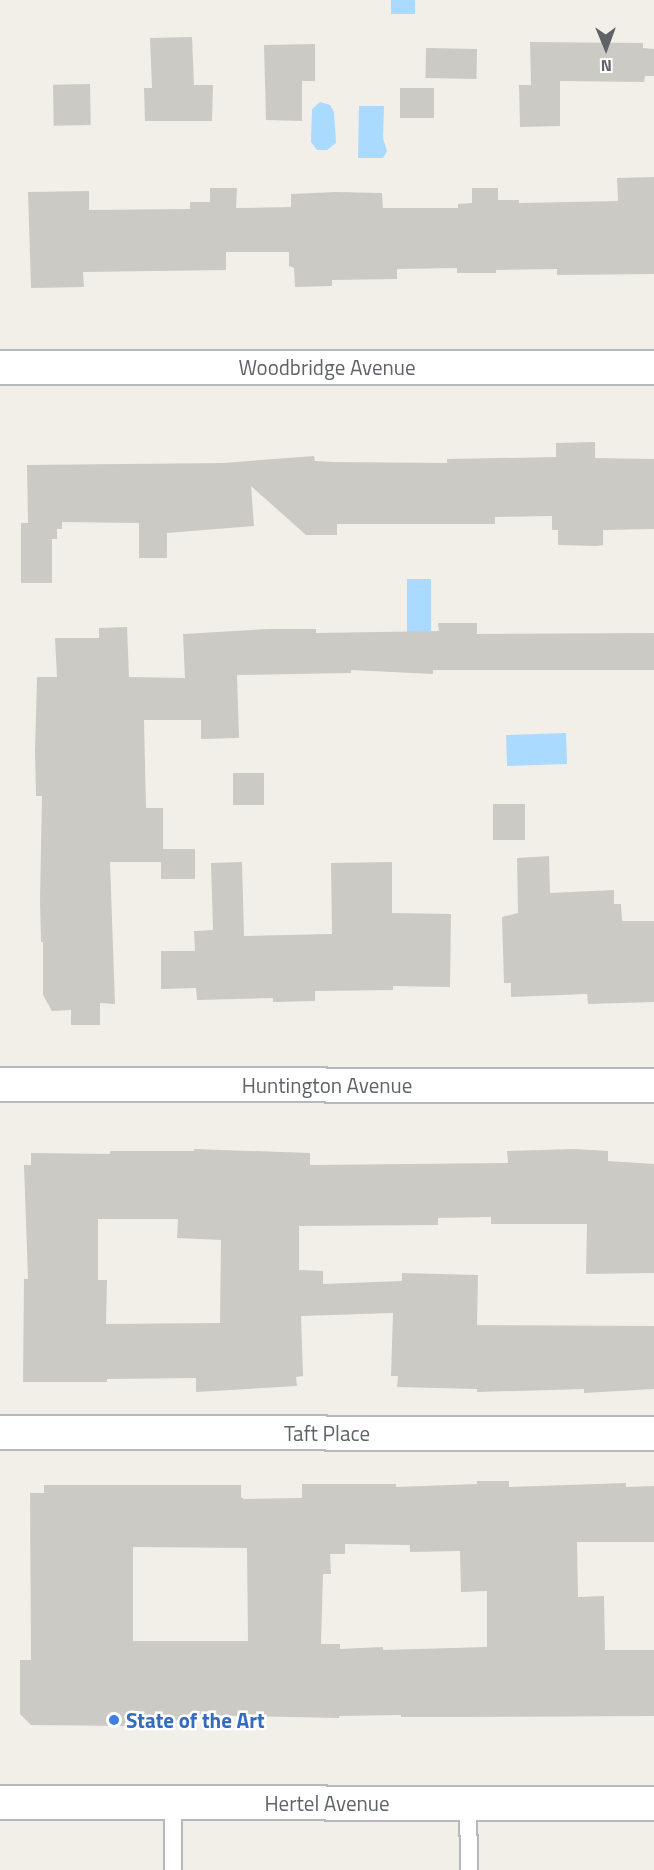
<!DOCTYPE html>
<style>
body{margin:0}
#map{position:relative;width:654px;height:1870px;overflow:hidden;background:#f1efe8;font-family:"Titillium Web",sans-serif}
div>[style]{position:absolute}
.water>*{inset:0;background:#aadaff;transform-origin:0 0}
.building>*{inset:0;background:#cccac5;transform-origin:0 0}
.roads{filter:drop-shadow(2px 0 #b5b8bc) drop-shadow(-2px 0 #b5b8bc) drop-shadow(0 2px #b5b8bc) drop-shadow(0 -2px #b5b8bc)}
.service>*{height:16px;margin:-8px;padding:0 8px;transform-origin:8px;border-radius:8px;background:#fff}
.minor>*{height:33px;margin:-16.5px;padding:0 16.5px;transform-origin:16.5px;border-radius:16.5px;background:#fff}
.tertiary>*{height:33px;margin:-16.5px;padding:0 16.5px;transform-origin:16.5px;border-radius:16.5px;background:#fff}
.dots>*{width:16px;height:16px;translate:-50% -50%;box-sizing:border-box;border:3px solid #fff;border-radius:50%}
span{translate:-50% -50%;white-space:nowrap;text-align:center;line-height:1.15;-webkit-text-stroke:5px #fff;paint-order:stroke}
.street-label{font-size:21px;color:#5f6368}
.shop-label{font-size:21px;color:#366cbe;font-weight:700}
.left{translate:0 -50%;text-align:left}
.north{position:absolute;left:576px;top:18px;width:60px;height:60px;-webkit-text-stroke:4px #fff;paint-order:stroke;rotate:179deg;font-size:16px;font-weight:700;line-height:24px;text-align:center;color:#5f6368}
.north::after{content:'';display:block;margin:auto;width:21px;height:27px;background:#5f6368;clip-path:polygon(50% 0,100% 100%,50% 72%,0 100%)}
</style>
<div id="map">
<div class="water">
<div style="left:391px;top:0;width:24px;height:14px"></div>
<div style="clip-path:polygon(320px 102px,330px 105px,334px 112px,336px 143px,327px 150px,317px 150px,311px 142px,312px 109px)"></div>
<div style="clip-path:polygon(359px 106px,384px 106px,383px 138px,387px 151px,383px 158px,358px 158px)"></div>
<div style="left:407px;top:579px;width:24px;height:61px"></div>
<div style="left:566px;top:733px;width:31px;height:60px;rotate:88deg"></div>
</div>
<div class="building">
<div style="clip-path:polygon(192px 37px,194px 85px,213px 85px,212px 121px,145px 121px,144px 88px,152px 88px,150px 38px)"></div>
<div style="clip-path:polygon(530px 42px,643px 43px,643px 48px,654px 49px,654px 76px,645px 76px,644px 82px,560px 81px,560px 126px,520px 127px,519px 85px,531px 85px)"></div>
<div style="clip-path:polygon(315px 44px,315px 81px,302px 81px,302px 121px,266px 120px,264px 45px)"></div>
<div style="left:426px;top:48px;width:51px;height:30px;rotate:1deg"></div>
<div style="left:90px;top:84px;width:41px;height:37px;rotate:89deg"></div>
<div style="left:400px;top:88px;width:34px;height:30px"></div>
<div style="clip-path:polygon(654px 177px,654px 274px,557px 275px,557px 269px,496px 270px,496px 273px,457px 273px,457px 268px,397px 269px,397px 279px,332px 280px,332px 286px,295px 287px,294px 268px,289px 266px,289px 252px,226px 252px,226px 270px,83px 272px,84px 287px,31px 288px,28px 192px,89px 191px,89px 210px,190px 209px,190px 202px,210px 202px,210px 188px,237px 188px,236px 208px,291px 207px,291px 194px,336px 192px,382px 193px,383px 208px,458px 208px,458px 204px,472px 203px,472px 188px,498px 188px,498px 200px,519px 200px,519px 203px,618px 201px,617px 178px)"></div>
<div style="clip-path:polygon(595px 442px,595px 458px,654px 459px,654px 529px,603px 530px,603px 545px,597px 546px,558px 545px,558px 530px,552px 530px,552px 516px,495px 517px,495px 524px,337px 524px,337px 535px,306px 535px,251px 486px,254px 526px,167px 533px,167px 558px,139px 558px,139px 523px,62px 522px,62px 529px,57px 529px,57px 539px,52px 539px,52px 583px,21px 583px,21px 523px,28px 523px,27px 465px,223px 463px,314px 456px,315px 461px,333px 462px,447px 463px,447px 459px,556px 457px,556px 443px)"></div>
<div style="clip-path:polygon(438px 623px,477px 623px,477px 634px,654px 633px,654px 670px,433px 670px,433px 674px,351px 670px,351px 673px,237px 675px,239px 738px,201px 739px,201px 720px,144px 720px,146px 808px,163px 808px,163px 849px,195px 849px,195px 879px,161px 879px,161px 862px,110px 862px,115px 1004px,100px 1003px,100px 1025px,71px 1025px,71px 1010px,52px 1011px,43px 995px,43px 942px,41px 942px,40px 900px,42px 796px,36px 796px,35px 751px,37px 677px,57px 677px,55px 638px,99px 638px,99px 628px,127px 627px,129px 677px,185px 678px,183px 634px,268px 629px,316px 629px,316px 633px,439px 631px)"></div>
<div style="left:233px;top:773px;width:31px;height:32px"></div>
<div style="left:525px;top:804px;width:36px;height:32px;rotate:90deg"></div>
<div style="clip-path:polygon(549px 856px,550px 893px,614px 890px,614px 904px,621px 904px,622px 921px,654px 921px,654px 1002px,588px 1004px,587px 994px,511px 997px,511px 983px,504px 983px,502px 917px,518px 913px,517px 858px)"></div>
<div style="clip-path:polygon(242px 862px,244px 936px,332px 934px,331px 863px,392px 862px,392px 913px,451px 914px,450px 987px,393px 986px,393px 990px,315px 991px,315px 1001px,273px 1002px,273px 998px,197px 1000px,196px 988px,161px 989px,161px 951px,195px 951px,194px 931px,213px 930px,211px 863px)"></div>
<div style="clip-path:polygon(evenodd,194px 1149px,310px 1153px,310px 1165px,508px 1163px,507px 1151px,574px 1149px,608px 1151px,608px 1161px,654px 1164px,654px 1273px,586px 1274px,587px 1224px,491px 1224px,491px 1217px,438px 1218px,438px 1225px,299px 1226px,299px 1270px,323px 1271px,323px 1284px,402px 1281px,402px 1273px,478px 1275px,477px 1325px,654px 1326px,654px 1389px,584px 1393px,584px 1389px,477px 1392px,477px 1389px,397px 1387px,398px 1376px,391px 1376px,393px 1313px,301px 1316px,303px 1376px,296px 1377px,297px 1386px,196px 1392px,196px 1378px,107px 1379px,107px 1382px,23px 1382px,24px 1279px,28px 1279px,24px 1165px,31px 1165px,31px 1153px,110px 1154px,110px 1151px,194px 1151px,194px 1149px,98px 1219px,178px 1219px,177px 1238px,221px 1240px,220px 1323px,106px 1324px,107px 1280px,98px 1280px,98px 1219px)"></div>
<div style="clip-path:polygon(evenodd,477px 1481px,509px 1481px,509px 1487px,626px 1483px,626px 1487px,654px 1486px,654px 1542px,577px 1542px,578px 1597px,604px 1596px,605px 1650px,654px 1650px,654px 1716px,444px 1717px,401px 1717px,401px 1715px,339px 1716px,339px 1718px,190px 1715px,190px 1720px,130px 1721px,130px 1726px,31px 1725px,20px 1714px,20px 1660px,31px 1660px,30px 1493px,44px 1493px,44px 1485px,241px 1485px,241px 1497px,244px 1499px,302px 1498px,302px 1484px,396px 1484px,396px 1487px,477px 1484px,477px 1481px,345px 1544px,410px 1545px,410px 1552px,460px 1551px,461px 1592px,487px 1591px,487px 1647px,383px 1650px,383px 1647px,340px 1649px,340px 1644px,321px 1644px,323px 1574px,331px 1574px,330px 1554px,345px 1554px,345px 1544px,477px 1481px,133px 1547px,247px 1548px,248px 1641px,133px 1641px,133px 1547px)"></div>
</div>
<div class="roads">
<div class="service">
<div style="left:173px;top:1802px;width:68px;rotate:90deg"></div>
<div style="left:468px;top:1803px;width:67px;rotate:89.1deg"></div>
</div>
<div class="minor">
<div style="left:0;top:367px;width:654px"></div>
<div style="left:0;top:1084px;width:654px;rotate:0.09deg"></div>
<div style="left:0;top:1432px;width:654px;rotate:0.09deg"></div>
</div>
<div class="tertiary">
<div style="left:0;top:1802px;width:654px;rotate:0.09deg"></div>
</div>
</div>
<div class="dots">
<div style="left:114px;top:1720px;background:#3f7fe0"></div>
</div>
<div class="street-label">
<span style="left:327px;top:367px">Woodbridge Avenue</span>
<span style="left:327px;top:1085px">Huntington Avenue</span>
<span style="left:327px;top:1433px">Taft Place</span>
<span style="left:327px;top:1803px">Hertel Avenue</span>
</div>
<div class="shop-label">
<span class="left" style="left:126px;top:1720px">State of the Art</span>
</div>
<div class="north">N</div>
</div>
